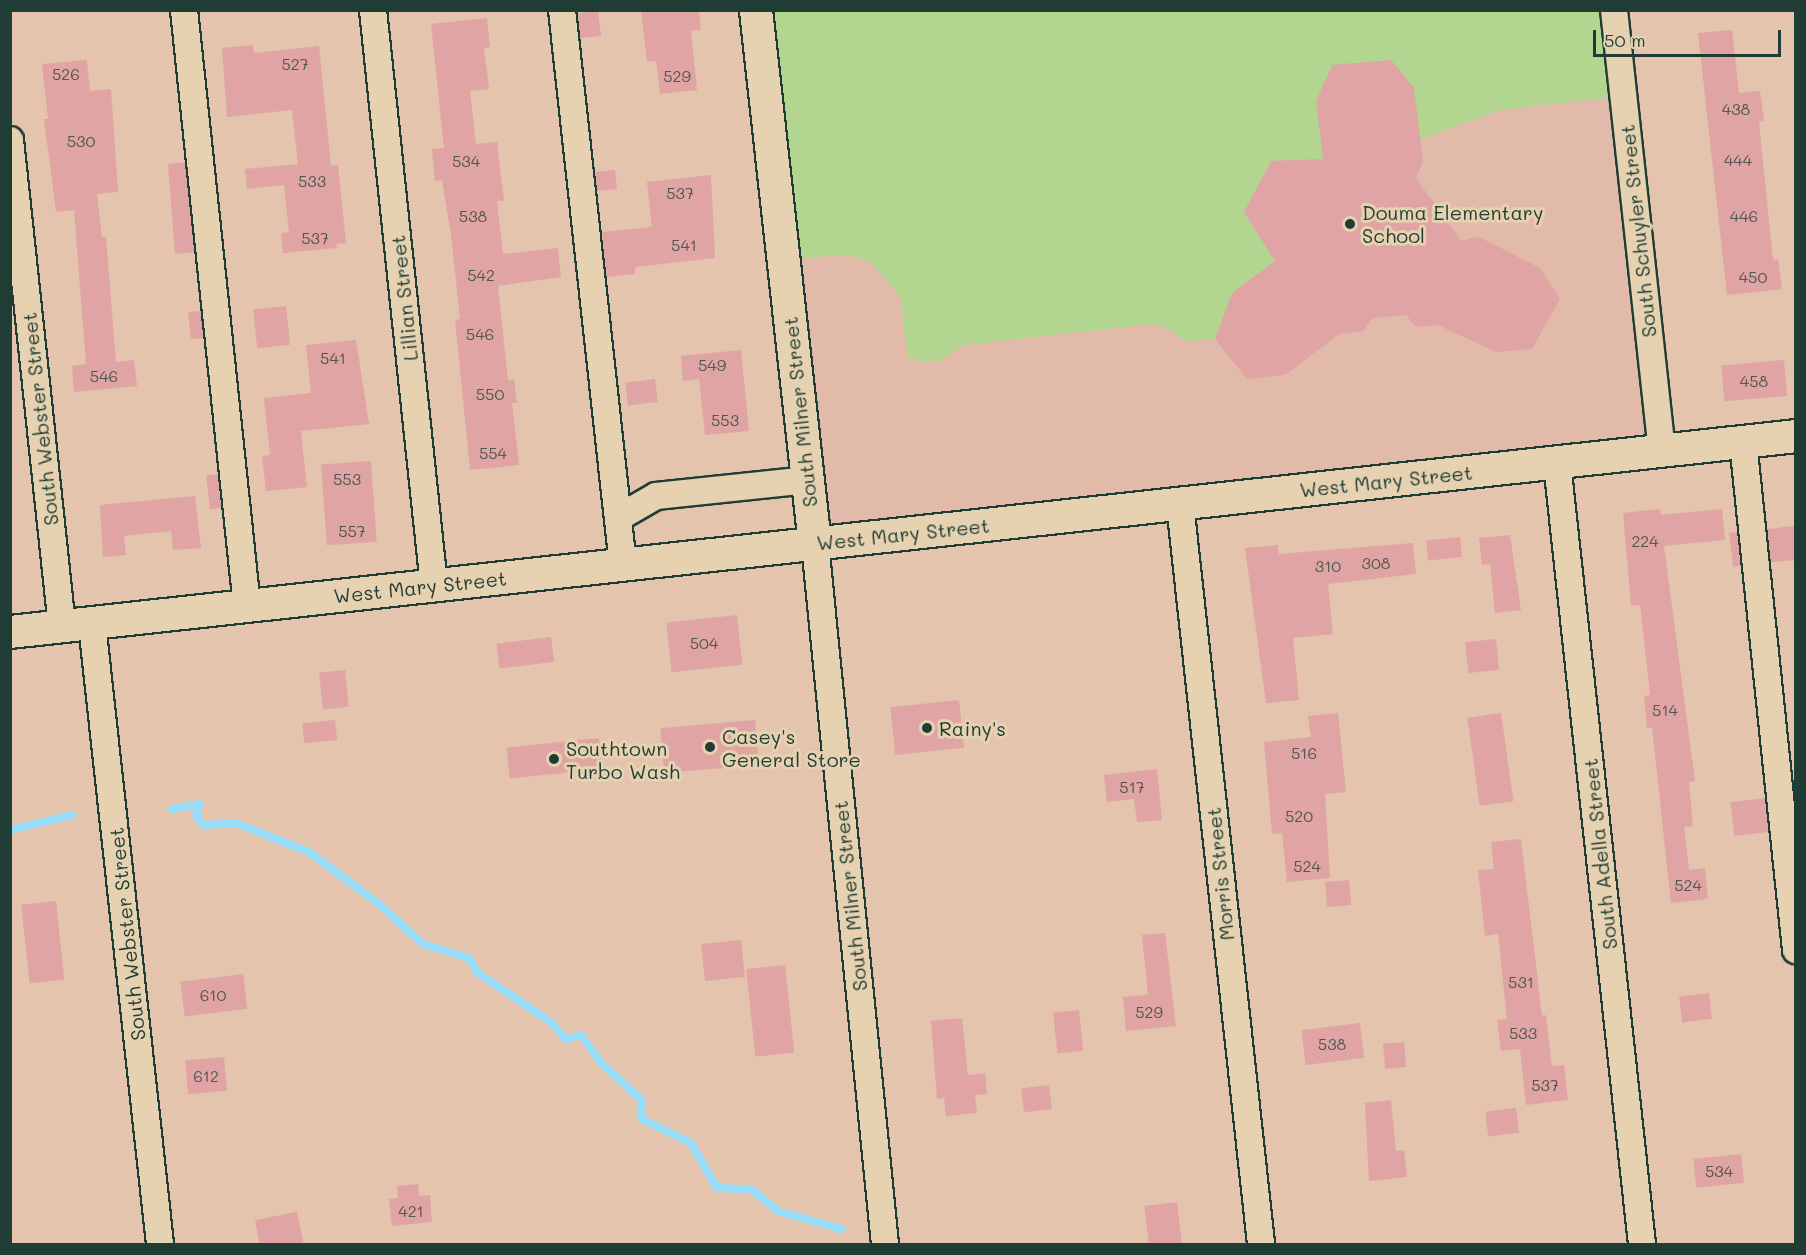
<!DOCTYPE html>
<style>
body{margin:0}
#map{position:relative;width:1806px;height:1255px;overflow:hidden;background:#e4c4ac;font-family:Mali,sans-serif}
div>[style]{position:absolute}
.built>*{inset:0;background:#e2baa9}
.green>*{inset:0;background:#b2d590}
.stream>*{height:8px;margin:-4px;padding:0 4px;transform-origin:4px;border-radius:4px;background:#97dcf9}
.building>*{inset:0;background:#dfa4a3;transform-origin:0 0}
.roads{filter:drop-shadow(2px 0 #1f3d34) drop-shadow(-2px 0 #1f3d34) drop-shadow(0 2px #1f3d34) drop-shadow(0 -2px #1f3d34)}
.minor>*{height:26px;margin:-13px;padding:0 13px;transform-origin:13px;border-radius:13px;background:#e6d1b0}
.major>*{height:32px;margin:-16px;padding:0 16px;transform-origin:16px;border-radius:16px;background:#e6d1b0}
.dots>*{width:16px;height:16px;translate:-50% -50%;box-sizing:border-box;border:3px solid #e6d1b0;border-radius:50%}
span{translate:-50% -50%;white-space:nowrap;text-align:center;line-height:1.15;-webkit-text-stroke:6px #e6d1b0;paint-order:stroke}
.number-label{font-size:16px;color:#4f5750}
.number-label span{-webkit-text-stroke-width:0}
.poi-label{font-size:20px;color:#1f3d34}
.left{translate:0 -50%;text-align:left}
.street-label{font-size:20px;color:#1f3d34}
.frame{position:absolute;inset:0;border:12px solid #1f3d34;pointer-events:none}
.scale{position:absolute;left:1593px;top:30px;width:188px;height:27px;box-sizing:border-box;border:3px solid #1f3d34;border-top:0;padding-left:8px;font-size:18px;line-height:21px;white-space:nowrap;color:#1f3d34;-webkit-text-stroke:4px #e6d1b0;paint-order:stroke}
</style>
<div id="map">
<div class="built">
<div style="clip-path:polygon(756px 11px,1614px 11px,1662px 451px,815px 544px)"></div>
</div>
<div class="green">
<div style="clip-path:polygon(756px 11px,1614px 11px,1623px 96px,1501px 110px,1420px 139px,1414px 88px,1391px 60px,1323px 159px,1271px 161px,1244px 212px,1275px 261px,1232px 293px,1215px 339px,1185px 341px,1165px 327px,1152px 324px,964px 345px,938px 362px,922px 362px,908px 357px,900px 296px,871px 262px,849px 255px,783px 259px)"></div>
</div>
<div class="stream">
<div style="left:172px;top:809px;width:28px;rotate:-10deg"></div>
<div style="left:200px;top:804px;width:12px;rotate:110deg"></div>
<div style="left:196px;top:815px;width:12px;rotate:55deg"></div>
<div style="left:203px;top:825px;width:33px;rotate:-3deg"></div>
<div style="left:236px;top:823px;width:79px;rotate:21.7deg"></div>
<div style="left:309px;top:852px;width:87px;rotate:36.6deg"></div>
<div style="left:379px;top:904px;width:59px;rotate:42.3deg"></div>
<div style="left:423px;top:944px;width:48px;rotate:16.9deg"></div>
<div style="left:469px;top:958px;width:17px;rotate:59deg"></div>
<div style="left:478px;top:973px;width:88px;rotate:33.9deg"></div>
<div style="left:551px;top:1022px;width:23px;rotate:49deg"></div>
<div style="left:566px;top:1039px;width:16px;rotate:-15deg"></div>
<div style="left:581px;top:1035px;width:36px;rotate:54deg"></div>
<div style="left:602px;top:1064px;width:52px;rotate:41.9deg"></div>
<div style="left:641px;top:1099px;width:20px;rotate:87deg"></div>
<div style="left:642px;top:1119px;width:55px;rotate:26.1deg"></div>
<div style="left:691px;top:1143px;width:52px;rotate:60deg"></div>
<div style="left:717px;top:1188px;width:34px;rotate:2deg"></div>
<div style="left:751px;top:1189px;width:35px;rotate:39deg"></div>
<div style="left:778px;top:1211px;width:66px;rotate:15.9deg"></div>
<div style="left:10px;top:830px;width:64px;rotate:-13.6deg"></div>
</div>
<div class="building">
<div style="clip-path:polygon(641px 10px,699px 10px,701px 30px,691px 31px,697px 90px,660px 94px,656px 61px,647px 62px)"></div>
<div style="left:598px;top:11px;width:25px;height:21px;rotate:83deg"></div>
<div style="clip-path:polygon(487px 18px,490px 47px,484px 48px,489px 89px,470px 91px,476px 144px,497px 142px,504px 201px,497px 201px,503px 254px,558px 248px,561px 277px,498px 286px,508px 380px,514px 379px,517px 403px,512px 403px,519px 465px,470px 470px,455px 320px,460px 319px,451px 235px,442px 180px,435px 181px,432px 149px,444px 148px,431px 24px)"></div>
<div style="clip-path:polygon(1732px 30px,1739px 93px,1760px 91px,1764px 121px,1759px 122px,1773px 260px,1778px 259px,1782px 289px,1727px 295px,1698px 33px)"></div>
<div style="clip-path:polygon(253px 45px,254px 53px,319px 46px,331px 166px,338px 165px,346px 243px,336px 244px,337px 248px,283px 253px,281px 233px,289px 232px,284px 185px,247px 189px,245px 169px,298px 164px,292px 110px,227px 117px,222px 48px)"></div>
<div style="clip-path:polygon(87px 60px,90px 91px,111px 89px,118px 192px,97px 194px,102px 237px,106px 237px,116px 362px,134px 360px,137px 386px,74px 392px,72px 366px,86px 364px,74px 210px,56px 212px,44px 119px,48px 119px,42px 64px)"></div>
<div style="clip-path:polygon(1391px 60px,1414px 88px,1423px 161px,1416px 178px,1461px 241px,1479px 237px,1540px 268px,1560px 299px,1532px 349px,1496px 352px,1438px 325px,1416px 327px,1406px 315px,1373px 318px,1363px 331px,1339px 334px,1285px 375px,1247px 379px,1215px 339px,1232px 293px,1275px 261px,1244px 212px,1271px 161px,1323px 159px,1316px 101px,1332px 65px)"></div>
<div style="clip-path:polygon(185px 162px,195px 252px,175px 254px,168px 164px)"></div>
<div style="left:615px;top:170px;width:19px;height:20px;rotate:84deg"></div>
<div style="clip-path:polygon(711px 175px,715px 258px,635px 267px,635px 274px,606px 277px,602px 232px,652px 227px,647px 182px)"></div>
<div style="left:286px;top:306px;width:39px;height:33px;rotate:84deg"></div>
<div style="left:201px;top:311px;width:27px;height:13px;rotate:84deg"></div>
<div style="clip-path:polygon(356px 340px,369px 424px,301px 431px,307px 487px,266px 491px,262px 456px,270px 455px,264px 398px,311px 393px,306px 345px)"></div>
<div style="clip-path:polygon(741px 350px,749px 431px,705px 435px,699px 379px,683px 381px,681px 356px)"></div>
<div style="left:1784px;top:360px;width:36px;height:63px;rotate:85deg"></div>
<div style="left:655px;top:379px;width:23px;height:30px;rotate:83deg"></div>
<div style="left:371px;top:461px;width:81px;height:50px;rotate:86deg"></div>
<div style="left:218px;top:474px;width:34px;height:12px;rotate:83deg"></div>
<div style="clip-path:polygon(195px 496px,201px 548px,173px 550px,171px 531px,124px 536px,126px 555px,103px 557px,100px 505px)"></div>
<div style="clip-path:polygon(1660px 509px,1661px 515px,1722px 509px,1725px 540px,1664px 546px,1695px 781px,1689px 782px,1693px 826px,1684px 827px,1689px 870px,1705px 868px,1708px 899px,1671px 903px,1652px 728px,1647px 728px,1644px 696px,1650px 695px,1640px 605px,1631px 606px,1623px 513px)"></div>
<div style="clip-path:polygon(1796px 526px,1796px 560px,1771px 562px,1767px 529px)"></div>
<div style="left:1737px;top:532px;width:34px;height:8px;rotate:83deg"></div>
<div style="clip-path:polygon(1510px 535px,1521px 610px,1495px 613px,1490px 564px,1482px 565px,1479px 538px)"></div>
<div style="left:1460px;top:537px;width:20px;height:34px;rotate:84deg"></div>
<div style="clip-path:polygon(1413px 543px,1416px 574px,1328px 584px,1333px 634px,1293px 638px,1299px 700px,1266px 703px,1245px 548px,1278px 545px,1279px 554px)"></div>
<div style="left:737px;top:615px;width:50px;height:71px;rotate:84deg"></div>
<div style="left:551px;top:637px;width:25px;height:55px;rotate:83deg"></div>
<div style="left:1496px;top:639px;width:31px;height:31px;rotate:84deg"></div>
<div style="left:345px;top:670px;width:37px;height:26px;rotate:84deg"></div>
<div style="left:959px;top:700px;width:48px;height:69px;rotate:84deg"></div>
<div style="clip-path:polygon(1338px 713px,1346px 792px,1325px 794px,1330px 878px,1287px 882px,1282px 833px,1272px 834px,1264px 742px,1311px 737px,1308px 716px)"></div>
<div style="left:1501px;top:713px;width:89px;height:34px;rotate:82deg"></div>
<div style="left:335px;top:720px;width:20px;height:33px;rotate:84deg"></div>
<div style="left:755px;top:720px;width:45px;height:95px;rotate:85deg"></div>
<div style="left:599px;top:738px;width:31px;height:93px;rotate:84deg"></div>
<div style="clip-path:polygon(1157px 769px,1162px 820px,1137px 822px,1134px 799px,1107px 802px,1104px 775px)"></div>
<div style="left:1765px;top:798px;width:34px;height:35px;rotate:83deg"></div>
<div style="clip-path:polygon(1521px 839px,1542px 1016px,1546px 1015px,1552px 1066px,1564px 1065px,1568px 1100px,1526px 1105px,1520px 1049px,1501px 1051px,1497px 1020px,1507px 1019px,1498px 934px,1485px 936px,1478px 870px,1494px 869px,1491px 842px)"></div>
<div style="left:1349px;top:880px;width:25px;height:24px;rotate:85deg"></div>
<div style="left:56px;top:901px;width:79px;height:35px;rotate:84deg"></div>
<div style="clip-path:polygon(1165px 933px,1176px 1026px,1126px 1031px,1123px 997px,1148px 995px,1142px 935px)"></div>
<div style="left:741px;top:940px;width:37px;height:40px;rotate:84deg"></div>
<div style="left:785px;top:965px;width:88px;height:39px;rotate:84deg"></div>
<div style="left:243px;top:974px;width:35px;height:63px;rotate:83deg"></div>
<div style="left:1709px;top:993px;width:26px;height:30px;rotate:83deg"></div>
<div style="left:1079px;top:1010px;width:41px;height:26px;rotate:84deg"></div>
<div style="clip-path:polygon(962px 1018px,968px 1075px,985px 1073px,987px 1094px,975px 1095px,977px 1113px,946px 1116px,944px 1098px,937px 1099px,931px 1021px)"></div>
<div style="left:1360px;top:1023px;width:35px;height:59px;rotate:83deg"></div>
<div style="left:1404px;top:1042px;width:25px;height:21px;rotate:85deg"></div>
<div style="left:224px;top:1057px;width:34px;height:39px;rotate:85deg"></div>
<div style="left:1049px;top:1085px;width:24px;height:28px;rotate:83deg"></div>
<div style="clip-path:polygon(1391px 1100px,1396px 1151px,1404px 1150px,1407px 1177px,1369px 1181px,1365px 1103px)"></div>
<div style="left:1516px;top:1108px;width:25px;height:31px;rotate:83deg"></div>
<div style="left:1741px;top:1154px;width:29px;height:48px;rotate:84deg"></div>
<div style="clip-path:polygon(418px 1184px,419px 1196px,430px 1195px,432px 1222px,392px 1226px,389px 1199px,398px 1198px,397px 1186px)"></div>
<div style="left:1177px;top:1202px;width:43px;height:33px;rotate:83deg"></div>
<div style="clip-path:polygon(297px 1212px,304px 1245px,260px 1245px,255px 1220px)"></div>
</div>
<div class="roads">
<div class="minor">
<div style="left:184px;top:10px;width:599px;rotate:83.97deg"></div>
<div style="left:373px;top:10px;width:579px;rotate:83.95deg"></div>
<div style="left:562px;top:10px;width:558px;rotate:83.73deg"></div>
<div style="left:1614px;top:10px;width:444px;rotate:83.8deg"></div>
<div style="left:10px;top:140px;width:490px;rotate:83.9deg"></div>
<div style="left:1743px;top:442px;width:511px;rotate:84.04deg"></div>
<div style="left:1557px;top:463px;width:786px;rotate:83.79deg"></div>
<div style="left:1180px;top:504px;width:744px;rotate:83.75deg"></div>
<div style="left:618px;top:518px;width:44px;rotate:-30.1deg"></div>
<div style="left:656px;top:496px;width:153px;rotate:-6deg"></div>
<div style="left:815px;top:544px;width:703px;rotate:84.29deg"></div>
<div style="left:92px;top:624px;width:624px;rotate:83.74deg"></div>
</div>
<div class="major">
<div style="left:756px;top:10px;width:537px;rotate:83.7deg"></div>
<div style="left:10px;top:632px;width:1797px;rotate:-6.26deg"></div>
</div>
</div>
<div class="dots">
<div style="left:1350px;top:224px;background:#1f3d34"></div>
<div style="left:927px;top:728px;background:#1f3d34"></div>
<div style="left:710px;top:747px;background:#1f3d34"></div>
<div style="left:554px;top:759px;background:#1f3d34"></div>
</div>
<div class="number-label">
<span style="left:295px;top:64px">527</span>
<span style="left:66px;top:74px">526</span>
<span style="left:677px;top:76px">529</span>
<span style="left:1736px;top:109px">438</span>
<span style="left:81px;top:141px">530</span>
<span style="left:1738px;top:160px">444</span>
<span style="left:466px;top:161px">534</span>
<span style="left:312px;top:181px">533</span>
<span style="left:680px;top:193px">537</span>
<span style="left:473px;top:216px">538</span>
<span style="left:1744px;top:216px">446</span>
<span style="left:315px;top:238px">537</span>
<span style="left:684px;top:245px">541</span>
<span style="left:481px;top:275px">542</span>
<span style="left:1753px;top:277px">450</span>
<span style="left:480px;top:334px">546</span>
<span style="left:333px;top:358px">541</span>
<span style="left:712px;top:365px">549</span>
<span style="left:104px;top:376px">546</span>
<span style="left:1754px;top:381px">458</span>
<span style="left:490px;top:394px">550</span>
<span style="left:725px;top:420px">553</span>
<span style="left:493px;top:453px">554</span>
<span style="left:347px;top:479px">553</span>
<span style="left:352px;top:531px">557</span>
<span style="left:1645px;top:541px">224</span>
<span style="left:1376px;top:563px">308</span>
<span style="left:1328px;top:566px">310</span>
<span style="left:704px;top:643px">504</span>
<span style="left:1665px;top:710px">514</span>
<span style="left:1304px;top:753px">516</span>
<span style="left:1132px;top:787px">517</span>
<span style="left:1299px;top:816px">520</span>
<span style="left:1307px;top:866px">524</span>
<span style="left:1688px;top:885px">524</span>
<span style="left:1521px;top:982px">531</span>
<span style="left:213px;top:995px">610</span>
<span style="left:1149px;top:1012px">529</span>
<span style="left:1523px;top:1033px">533</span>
<span style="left:1332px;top:1044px">538</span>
<span style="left:206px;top:1076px">612</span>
<span style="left:1545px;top:1085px">537</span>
<span style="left:1719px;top:1171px">534</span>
<span style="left:411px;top:1211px">421</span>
</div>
<div class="poi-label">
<span class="left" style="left:1362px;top:224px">Douma Elementary<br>School</span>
<span class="left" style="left:939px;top:728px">Rainy's</span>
<span class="left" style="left:722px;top:748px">Casey's<br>General Store</span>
<span class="left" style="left:566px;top:760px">Southtown<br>Turbo Wash</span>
</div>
<div class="street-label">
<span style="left:1638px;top:231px;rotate:-96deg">South Schuyler Street</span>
<span style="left:404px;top:298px;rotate:-96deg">Lillian Street</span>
<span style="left:800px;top:412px;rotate:-96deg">South Milner Street</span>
<span style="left:40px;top:419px;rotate:-96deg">South Webster Street</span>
<span style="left:1386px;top:481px;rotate:-6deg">West Mary Street</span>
<span style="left:903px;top:534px;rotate:-6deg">West Mary Street</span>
<span style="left:420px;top:587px;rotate:-6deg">West Mary Street</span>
<span style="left:1600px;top:854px;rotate:-96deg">South Adella Street</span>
<span style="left:1220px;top:874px;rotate:-96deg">Morris Street</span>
<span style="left:850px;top:896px;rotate:-96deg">South Milner Street</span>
<span style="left:127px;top:934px;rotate:-96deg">South Webster Street</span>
</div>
<div class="frame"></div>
<div class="scale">50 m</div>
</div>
